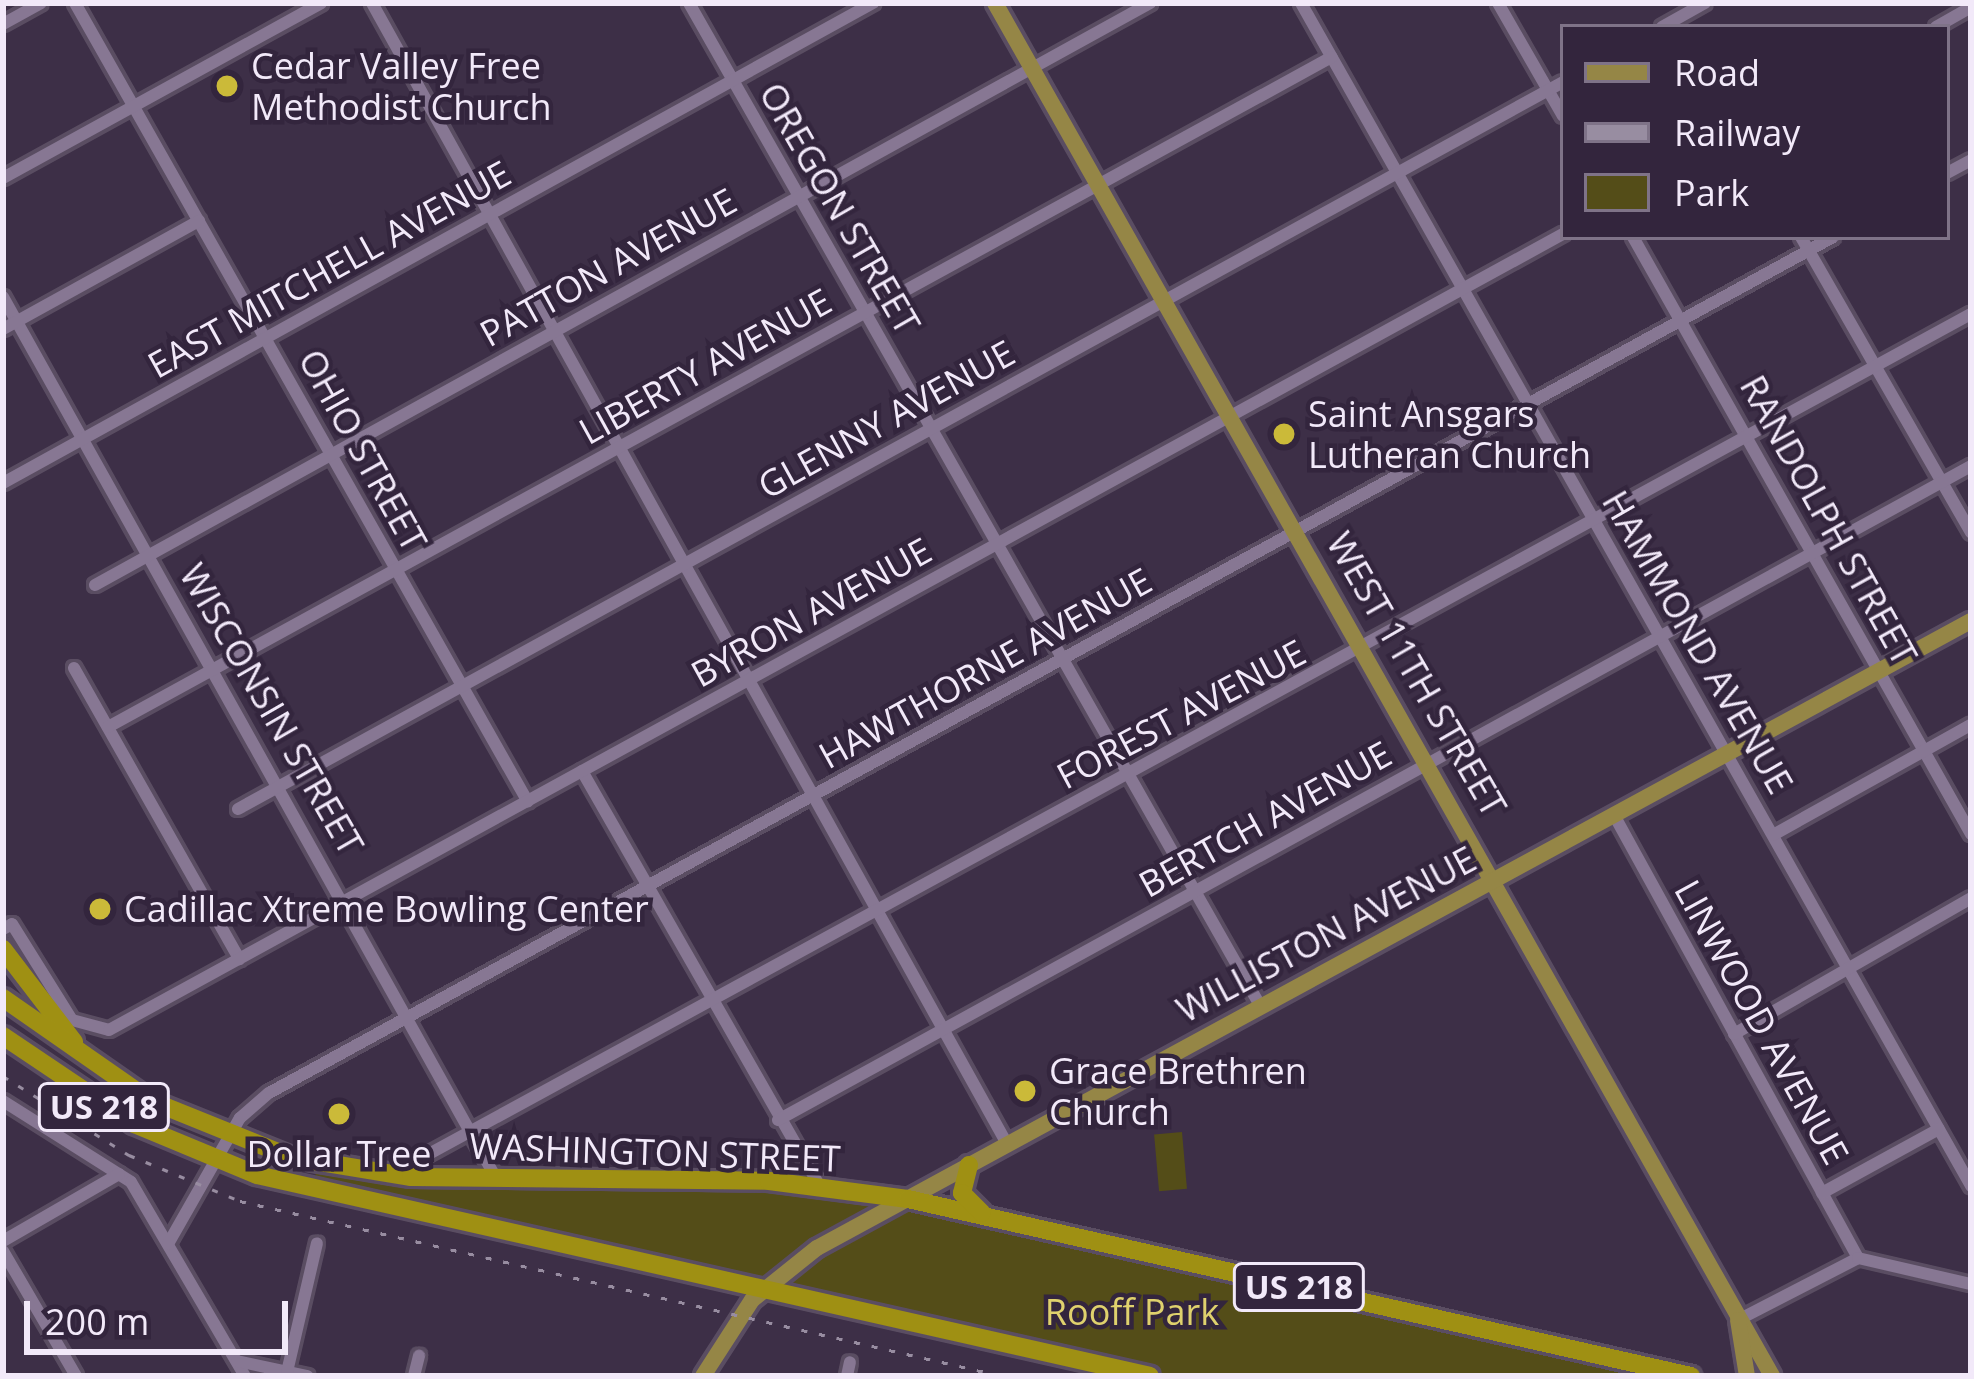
<!DOCTYPE html>
<style>
body{margin:0}
#map{position:relative;width:1974px;height:1379px;overflow:hidden;background:#3d2f47;font-family:"Open Sans",sans-serif}
div>[style]{position:absolute}
.green>*{inset:0;background:#544d18;transform-origin:0 0}
.roads{filter:drop-shadow(3px 0 #5a4d62) drop-shadow(-3px 0 #5a4d62) drop-shadow(0 3px #5a4d62) drop-shadow(0 -3px #5a4d62)}
.minor>*{height:12px;margin:-6px;padding:0 6px;transform-origin:6px;border-radius:6px;background:#877793}
.major>*{height:16px;margin:-8px;padding:0 8px;transform-origin:8px;border-radius:8px;background:#958646}
.highway>*{height:18px;margin:-9px;padding:0 9px;transform-origin:9px;border-radius:9px;background:#9f9013}
.rail>*{height:3px;margin-top:-1.5px;transform-origin:0;background:repeating-linear-gradient(90deg,#988da1 0 6px,transparent 0 18px)}
.dots>*{width:33px;height:33px;translate:-50% -50%;box-sizing:border-box;border:6px solid #33253d;border-radius:50%}
span{translate:-50% -50%;white-space:nowrap;text-align:center;line-height:1.15;-webkit-text-stroke:9px #33253d;paint-order:stroke}
.shield-label span{padding:3px 9px;background:#33253d;border:3px solid;border-radius:9px;-webkit-text-stroke-width:0}
.shield-label{font-size:33px;color:#f2e9f9;font-weight:700}
.poi-label{font-size:36px;color:#f2e9f9}
.left{translate:0 -50%;text-align:left}
.street-label{font-size:36px;color:#f2e9f9}
.park-label{font-size:36px;color:#dfd16d}
.frame{position:absolute;inset:0;border:6px solid #f2e9f9;pointer-events:none}
.legend{position:absolute;left:1560px;top:24px;width:390px;height:216px;box-sizing:border-box;background:#33253d;border:3px solid #7f7388;margin:0;padding:15px 21px;list-style:none;font-size:36px;color:#f2e9f9}
.legend li{display:flex;align-items:center;gap:24px;height:60px}
.legend b{width:60px;border:3px solid #7f7388}
.scale{position:absolute;left:24px;top:1301px;width:264px;height:54px;box-sizing:border-box;border:6px solid #f2e9f9;border-top:0;padding-left:15px;font-size:36px;line-height:42px;white-space:nowrap;color:#f2e9f9;-webkit-text-stroke:9px #33253d;paint-order:stroke}
</style>
<div id="map">
<div class="green">
<div style="left:1182px;top:1132px;width:57px;height:28px;rotate:85deg"></div>
<div style="clip-path:polygon(316px 1162px,846px 1190px,1691px 1376px,1136px 1376px,315px 1189px)"></div>
</div>
<div class="roads">
<div class="minor">
<div style="left:75px;top:3px;width:918px;rotate:60.45deg"></div>
<div style="left:372px;top:3px;width:1306px;rotate:60.9deg"></div>
<div style="left:689px;top:3px;width:1156px;rotate:60.33deg"></div>
<div style="left:1301px;top:3px;width:1360px;rotate:60.47deg"></div>
<div style="left:1498px;top:3px;width:130px;rotate:60.1deg"></div>
<div style="left:3px;top:24px;width:43px;rotate:-28.9deg"></div>
<div style="left:1662px;top:27px;width:49px;rotate:-29.2deg"></div>
<div style="left:1936px;top:27px;width:40px;rotate:-29.7deg"></div>
<div style="left:1947px;top:173px;width:27px;rotate:-28deg"></div>
<div style="left:3px;top:178px;width:363px;rotate:-28.8deg"></div>
<div style="left:1633px;top:237px;width:686px;rotate:60.48deg"></div>
<div style="left:1801px;top:237px;width:341px;rotate:60.1deg"></div>
<div style="left:3px;top:297px;width:1010px;rotate:60.77deg"></div>
<div style="left:3px;top:329px;width:224px;rotate:-28.9deg"></div>
<div style="left:3px;top:483px;width:994px;rotate:-28.89deg"></div>
<div style="left:95px;top:585px;width:1205px;rotate:-28.88deg"></div>
<div style="left:74px;top:668px;width:335px;rotate:60.4deg"></div>
<div style="left:108px;top:727px;width:1395px;rotate:-28.7deg"></div>
<div style="left:582px;top:771px;width:479px;rotate:60.2deg"></div>
<div style="left:238px;top:809px;width:1511px;rotate:-28.75deg"></div>
<div style="left:1614px;top:815px;width:506px;rotate:61.15deg"></div>
<div style="left:1773px;top:835px;width:227px;rotate:-29.1deg"></div>
<div style="left:3px;top:929px;width:10px;rotate:-29deg"></div>
<div style="left:12px;top:924px;width:113px;rotate:58deg"></div>
<div style="left:72px;top:1020px;width:38px;rotate:15deg"></div>
<div style="left:109px;top:1030px;width:1658px;rotate:-28.7deg"></div>
<div style="left:1734px;top:1034px;width:273px;rotate:-29.8deg"></div>
<div style="left:3px;top:1101px;width:151px;rotate:32.3deg"></div>
<div style="left:131px;top:1182px;width:225px;rotate:59.6deg"></div>
<div style="left:778px;top:1120px;width:1361px;rotate:-28.73deg"></div>
<div style="left:416px;top:1161px;width:1771px;rotate:-28.58deg"></div>
<div style="left:1822px;top:1193px;width:133px;rotate:-28.7deg"></div>
<div style="left:3px;top:1241px;width:134px;rotate:-30deg"></div>
<div style="left:168px;top:1244px;width:145px;rotate:-60.3deg"></div>
<div style="left:240px;top:1118px;width:38px;rotate:-41deg"></div>
<div style="left:269px;top:1093px;width:1783px;rotate:-28.69deg"></div>
<div style="left:3px;top:1251px;width:145px;rotate:59.7deg"></div>
<div style="left:1738px;top:1320px;width:135px;rotate:-27.3deg"></div>
<div style="left:1858px;top:1258px;width:116px;rotate:13deg"></div>
<div style="left:237px;top:1361px;width:72px;rotate:12.1deg"></div>
<div style="left:287px;top:1372px;width:132px;rotate:-76.9deg"></div>
<div style="left:414px;top:1376px;width:21px;rotate:-76deg"></div>
<div style="left:847px;top:1376px;width:14px;rotate:-78deg"></div>
</div>
<div class="major">
<div style="left:995px;top:3px;width:1578px;rotate:60.49deg"></div>
<div style="left:1738px;top:1320px;width:57px;rotate:80.9deg"></div>
<div style="left:703px;top:1376px;width:90px;rotate:-57.2deg"></div>
<div style="left:752px;top:1300px;width:83px;rotate:-38.7deg"></div>
<div style="left:817px;top:1248px;width:1313px;rotate:-28.52deg"></div>
</div>
<div class="highway">
<div style="left:3px;top:949px;width:117px;rotate:52.6deg"></div>
<div style="left:3px;top:998px;width:178px;rotate:34.9deg"></div>
<div style="left:149px;top:1100px;width:152px;rotate:22deg"></div>
<div style="left:290px;top:1157px;width:123px;rotate:9.4deg"></div>
<div style="left:411px;top:1177px;width:358px;rotate:0.6deg"></div>
<div style="left:769px;top:1181px;width:140px;rotate:7.4deg"></div>
<div style="left:908px;top:1199px;width:803px;rotate:12.74deg"></div>
<div style="left:3px;top:1036px;width:158px;rotate:33.9deg"></div>
<div style="left:134px;top:1124px;width:133px;rotate:22.5deg"></div>
<div style="left:257px;top:1175px;width:915px;rotate:12.68deg"></div>
<div style="left:969px;top:1165px;width:29px;rotate:104deg"></div>
<div style="left:962px;top:1193px;width:28px;rotate:45deg"></div>
</div>
</div>
<div class="rail">
<div style="left:3px;top:1076px;width:149px;rotate:32.1deg"></div>
<div style="left:129px;top:1155px;width:120px;rotate:22.5deg"></div>
<div style="left:240px;top:1201px;width:782px;rotate:12.93deg"></div>
</div>
<div class="dots">
<div style="left:227px;top:86px;background:#cbba39"></div>
<div style="left:1284px;top:434px;background:#cbba39"></div>
<div style="left:100px;top:909px;background:#cbba39"></div>
<div style="left:1025px;top:1091px;background:#cbba39"></div>
<div style="left:339px;top:1114px;background:#cbba39"></div>
</div>
<div class="shield-label">
<span style="left:104px;top:1107px">US 218</span>
<span style="left:1299px;top:1287px">US 218</span>
</div>
<div class="poi-label">
<span class="left" style="left:251px;top:86px">Cedar Valley Free<br>Methodist Church</span>
<span class="left" style="left:1308px;top:434px">Saint Ansgars<br>Lutheran Church</span>
<span class="left" style="left:124px;top:909px">Cadillac Xtreme Bowling Center</span>
<span class="left" style="left:1049px;top:1091px">Grace Brethren<br>Church</span>
<span style="left:339px;top:1154px">Dollar Tree</span>
</div>
<div class="street-label">
<span style="left:840px;top:208px;rotate:60deg">OREGON STREET</span>
<span style="left:608px;top:267px;rotate:-29deg">PATTON AVENUE</span>
<span style="left:329px;top:269px;rotate:-29deg">EAST MITCHELL AVENUE</span>
<span style="left:705px;top:366px;rotate:-29deg">LIBERTY AVENUE</span>
<span style="left:886px;top:419px;rotate:-29deg">GLENNY AVENUE</span>
<span style="left:363px;top:450px;rotate:61deg">OHIO STREET</span>
<span style="left:1829px;top:520px;rotate:61deg">RANDOLPH STREET</span>
<span style="left:811px;top:612px;rotate:-29deg">BYRON AVENUE</span>
<span style="left:1698px;top:642px;rotate:60deg">HAMMOND AVENUE</span>
<span style="left:985px;top:668px;rotate:-29deg">HAWTHORNE AVENUE</span>
<span style="left:1417px;top:674px;rotate:60deg">WEST 11TH STREET</span>
<span style="left:272px;top:709px;rotate:60deg">WISCONSIN STREET</span>
<span style="left:1181px;top:714px;rotate:-28deg">FOREST AVENUE</span>
<span style="left:1265px;top:819px;rotate:-29deg">BERTCH AVENUE</span>
<span style="left:1326px;top:934px;rotate:-28deg">WILLISTON AVENUE</span>
<span style="left:1762px;top:1022px;rotate:61deg">LINWOOD AVENUE</span>
<span style="left:655px;top:1152px;rotate:2deg">WASHINGTON STREET</span>
</div>
<div class="park-label">
<span style="left:1132px;top:1312px">Rooff Park</span>
</div>
<div class="frame"></div>
<ul class="legend">
<li><b style="height:15px;background:#958646"></b>Road</li>
<li><b style="height:15px;background:#988da1"></b>Railway</li>
<li><b style="height:33px;background:#544d18"></b>Park</li>
</ul>
<div class="scale">200 m</div>
</div>
